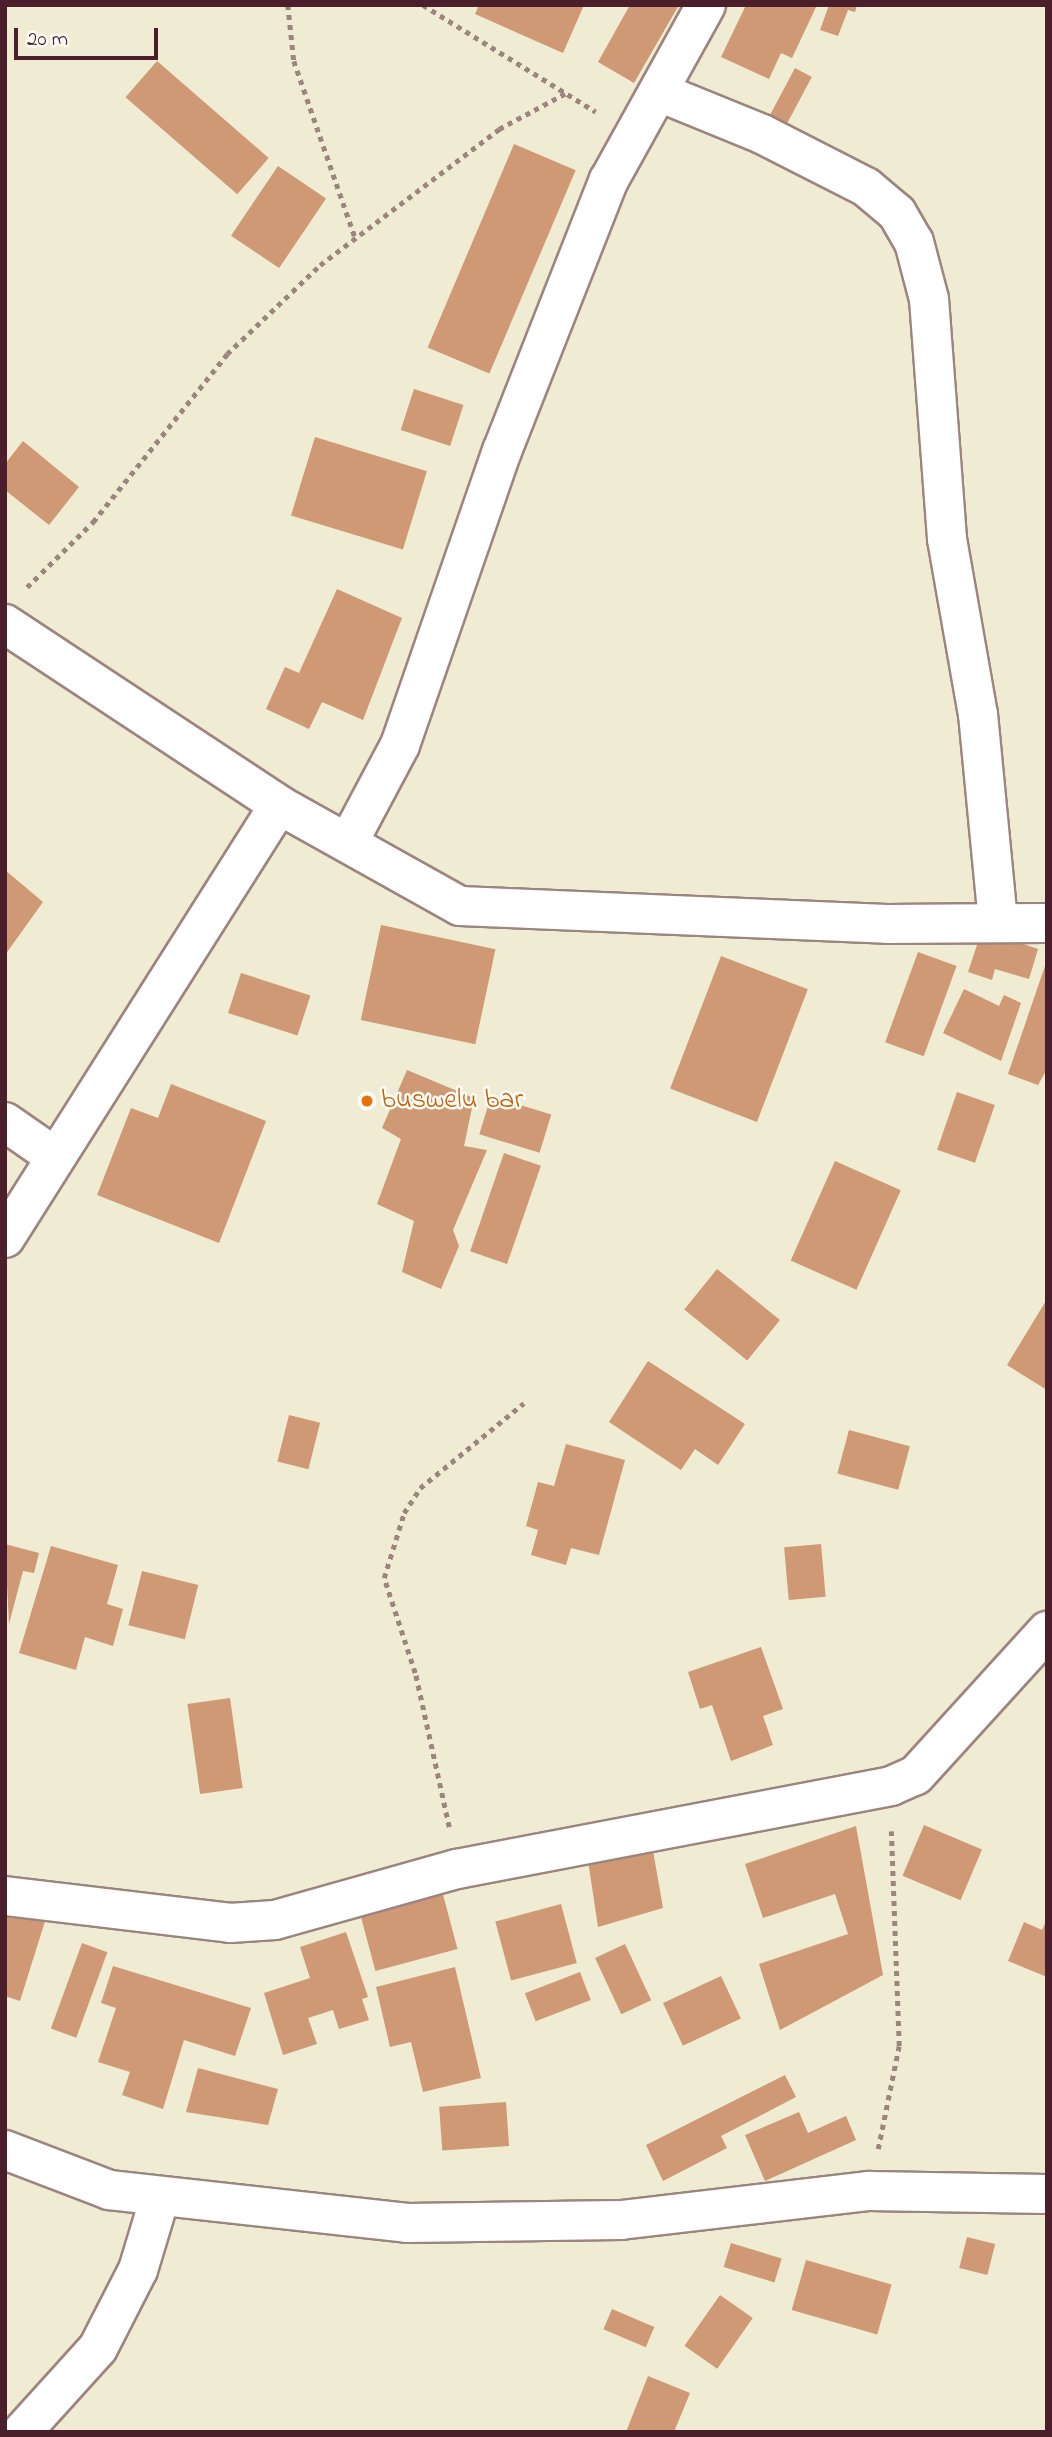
<!DOCTYPE html>
<style>
body{margin:0}
#map{position:relative;width:1052px;height:2437px;overflow:hidden;background:#f0ebd3;font-family:"Indie Flower",sans-serif}
div>[style]{position:absolute}
.building>*{inset:0;background:#ce9974;transform-origin:0 0}
.path>*{height:4.5px;margin-top:-2.25px;transform-origin:0;background:repeating-linear-gradient(90deg,#9d857f 0 5px,transparent 0 10px)}
.roads{filter:drop-shadow(2px 0 #9d857f) drop-shadow(-2px 0 #9d857f) drop-shadow(0 2px #9d857f) drop-shadow(0 -2px #9d857f)}
.minor>*{height:38px;margin:-19px;padding:0 19px;transform-origin:19px;border-radius:19px;background:#fff}
.dots>*{width:19px;height:19px;translate:-50% -50%;box-sizing:border-box;border:4px solid #fdfcf7;border-radius:50%}
span{translate:-50% -50%;white-space:nowrap;text-align:center;line-height:1.15;-webkit-text-stroke:5px #fdfcf7;paint-order:stroke}
.food-label{font-size:28px;color:#c56008}
.left{translate:0 -50%;text-align:left}
.frame{position:absolute;inset:0;border:7px solid #4a1f2b;pointer-events:none}
.scale{position:absolute;left:14px;top:28px;width:144px;height:32px;box-sizing:border-box;border:4px solid #4a1f2b;border-top:0;padding-left:9px;font-size:21px;line-height:24px;white-space:nowrap;color:#4a1f2b;-webkit-text-stroke:5px #fdfcf7;paint-order:stroke}
</style>
<div id="map">
<div class="building">
<div style="clip-path:polygon(479px 5px,584px 5px,563px 53px,475px 14px)"></div>
<div style="clip-path:polygon(630px 5px,679px 5px,634px 83px,598px 62px)"></div>
<div style="clip-path:polygon(746px 5px,817px 5px,792px 58px,781px 53px,769px 79px,721px 57px)"></div>
<div style="clip-path:polygon(829px 5px,857px 5px,855px 12px,848px 10px,838px 36px,820px 30px)"></div>
<div style="left:157px;top:61px;width:148px;height:48px;rotate:41deg"></div>
<div style="left:795px;top:68px;width:19px;height:60px;rotate:28deg"></div>
<div style="left:514px;top:144px;width:67px;height:221px;rotate:23deg"></div>
<div style="left:278px;top:166px;width:58px;height:84px;rotate:34deg"></div>
<div style="left:414px;top:389px;width:52px;height:43px;rotate:18deg"></div>
<div style="left:315px;top:437px;width:117px;height:82px;rotate:17deg"></div>
<div style="clip-path:polygon(23px 441px,79px 487px,49px 525px,5px 490px,5px 464px)"></div>
<div style="clip-path:polygon(337px 589px,402px 618px,363px 720px,322px 702px,309px 729px,266px 709px,285px 667px,299px 673px)"></div>
<div style="clip-path:polygon(5px 870px,43px 902px,5px 955px)"></div>
<div style="left:381px;top:925px;width:117px;height:97px;rotate:12deg"></div>
<div style="clip-path:polygon(982px 930px,1038px 949px,1029px 979px,995px 969px,992px 980px,968px 972px)"></div>
<div style="left:918px;top:952px;width:41px;height:96px;rotate:20deg"></div>
<div style="left:721px;top:956px;width:93px;height:142px;rotate:21deg"></div>
<div style="clip-path:polygon(1046px 963px,1047px 1069px,1038px 1085px,1008px 1074px)"></div>
<div style="left:241px;top:973px;width:73px;height:42px;rotate:18deg"></div>
<div style="clip-path:polygon(964px 989px,999px 1006px,1004px 995px,1021px 1003px,1001px 1061px,943px 1033px)"></div>
<div style="clip-path:polygon(407px 1070px,474px 1098px,464px 1146px,487px 1150px,453px 1230px,459px 1246px,441px 1289px,402px 1272px,414px 1221px,377px 1204px,401px 1139px,382px 1128px)"></div>
<div style="clip-path:polygon(171px 1084px,266px 1121px,219px 1243px,97px 1195px,131px 1108px,158px 1118px)"></div>
<div style="left:957px;top:1092px;width:40px;height:61px;rotate:19deg"></div>
<div style="left:491px;top:1096px;width:63px;height:40px;rotate:17deg"></div>
<div style="left:504px;top:1153px;width:39px;height:104px;rotate:19deg"></div>
<div style="left:835px;top:1161px;width:72px;height:109px;rotate:24deg"></div>
<div style="left:717px;top:1269px;width:81px;height:52px;rotate:39deg"></div>
<div style="clip-path:polygon(1047px 1299px,1047px 1390px,1007px 1365px)"></div>
<div style="clip-path:polygon(648px 1361px,745px 1424px,718px 1465px,695px 1449px,681px 1470px,609px 1422px)"></div>
<div style="left:289px;top:1415px;width:32px;height:48px;rotate:14deg"></div>
<div style="left:849px;top:1430px;width:63px;height:45px;rotate:15deg"></div>
<div style="clip-path:polygon(566px 1444px,625px 1460px,599px 1555px,571px 1548px,566px 1565px,531px 1555px,538px 1530px,526px 1526px,538px 1482px,554px 1486px)"></div>
<div style="clip-path:polygon(5px 1544px,39px 1553px,34px 1573px,23px 1571px,9px 1624px)"></div>
<div style="left:821px;top:1544px;width:53px;height:37px;rotate:85deg"></div>
<div style="clip-path:polygon(51px 1546px,118px 1565px,107px 1604px,123px 1609px,113px 1646px,85px 1637px,76px 1670px,19px 1653px)"></div>
<div style="left:142px;top:1571px;width:58px;height:56px;rotate:14deg"></div>
<div style="clip-path:polygon(761px 1647px,783px 1709px,763px 1716px,773px 1745px,731px 1761px,712px 1705px,700px 1709px,688px 1672px)"></div>
<div style="left:230px;top:1698px;width:91px;height:43px;rotate:82deg"></div>
<div style="left:924px;top:1825px;width:63px;height:55px;rotate:23deg"></div>
<div style="clip-path:polygon(856px 1826px,883px 1975px,780px 2030px,759px 1964px,848px 1934px,835px 1894px,763px 1918px,745px 1864px)"></div>
<div style="clip-path:polygon(651px 1839px,663px 1908px,598px 1927px,587px 1854px)"></div>
<div style="left:442px;top:1891px;width:60px;height:85px;rotate:75deg"></div>
<div style="left:561px;top:1904px;width:61px;height:68px;rotate:75deg"></div>
<div style="clip-path:polygon(5px 1905px,46px 1918px,20px 2001px,5px 1996px)"></div>
<div style="clip-path:polygon(1047px 1919px,1047px 1977px,1008px 1961px,1024px 1922px,1042px 1930px)"></div>
<div style="clip-path:polygon(346px 1932px,368px 1997px,362px 1999px,369px 2020px,339px 2029px,333px 2010px,308px 2018px,317px 2044px,283px 2055px,264px 1993px,310px 1978px,300px 1947px)"></div>
<div style="left:82px;top:1943px;width:27px;height:91px;rotate:20deg"></div>
<div style="left:625px;top:1944px;width:62px;height:33px;rotate:65deg"></div>
<div style="clip-path:polygon(113px 1966px,251px 2008px,235px 2056px,184px 2040px,163px 2109px,122px 2095px,130px 2072px,98px 2062px,116px 2008px,101px 2003px)"></div>
<div style="clip-path:polygon(455px 1967px,481px 2078px,423px 2092px,411px 2042px,390px 2047px,376px 1987px)"></div>
<div style="left:580px;top:1972px;width:30px;height:59px;rotate:69deg"></div>
<div style="left:721px;top:1976px;width:47px;height:64px;rotate:65deg"></div>
<div style="clip-path:polygon(198px 2068px,278px 2089px,268px 2125px,186px 2112px)"></div>
<div style="clip-path:polygon(785px 2075px,796px 2097px,721px 2136px,727px 2148px,663px 2181px,646px 2145px)"></div>
<div style="left:506px;top:2102px;width:44px;height:67px;rotate:86deg"></div>
<div style="clip-path:polygon(799px 2112px,808px 2133px,846px 2116px,856px 2140px,765px 2181px,745px 2135px)"></div>
<div style="left:967px;top:2237px;width:29px;height:32px;rotate:14deg"></div>
<div style="left:731px;top:2243px;width:53px;height:25px;rotate:17deg"></div>
<div style="left:806px;top:2260px;width:89px;height:52px;rotate:16deg"></div>
<div style="left:720px;top:2295px;width:40px;height:62px;rotate:35deg"></div>
<div style="left:612px;top:2309px;width:46px;height:22px;rotate:23deg"></div>
<div style="clip-path:polygon(648px 2376px,690px 2393px,674px 2432px,626px 2432px)"></div>
</div>
<div class="path">
<div style="left:288px;top:5px;width:56px;rotate:83.9deg"></div>
<div style="left:294px;top:61px;width:189px;rotate:70.9deg"></div>
<div style="left:423px;top:5px;width:203px;rotate:31.7deg"></div>
<div style="left:27px;top:587px;width:93px;rotate:-44.6deg"></div>
<div style="left:93px;top:522px;width:215px;rotate:-51.4deg"></div>
<div style="left:227px;top:354px;width:129px;rotate:-43.7deg"></div>
<div style="left:320px;top:265px;width:225px;rotate:-37.2deg"></div>
<div style="left:499px;top:129px;width:78px;rotate:-28.2deg"></div>
<div style="left:449px;top:1827px;width:158px;rotate:-102.4deg"></div>
<div style="left:415px;top:1673px;width:100px;rotate:-108.1deg"></div>
<div style="left:384px;top:1578px;width:68px;rotate:-72.9deg"></div>
<div style="left:404px;top:1513px;width:30px;rotate:-57deg"></div>
<div style="left:420px;top:1488px;width:134px;rotate:-39.3deg"></div>
<div style="left:878px;top:2149px;width:105px;rotate:-78.5deg"></div>
<div style="left:899px;top:2046px;width:215px;rotate:-92.1deg"></div>
</div>
<div class="roads">
<div class="minor">
<div style="left:659px;top:92px;width:111px;rotate:22.2deg"></div>
<div style="left:762px;top:134px;width:117px;rotate:27deg"></div>
<div style="left:866px;top:187px;width:40px;rotate:40deg"></div>
<div style="left:897px;top:213px;width:34px;rotate:60deg"></div>
<div style="left:914px;top:242px;width:59px;rotate:75.3deg"></div>
<div style="left:929px;top:299px;width:241px;rotate:85.7deg"></div>
<div style="left:947px;top:539px;width:178px;rotate:80deg"></div>
<div style="left:978px;top:714px;width:208px;rotate:84.5deg"></div>
<div style="left:5px;top:624px;width:328px;rotate:33.4deg"></div>
<div style="left:279px;top:805px;width:207px;rotate:29.2deg"></div>
<div style="left:460px;top:906px;width:427px;rotate:2.4deg"></div>
<div style="left:887px;top:924px;width:160px;rotate:-0.4deg"></div>
<div style="left:349px;top:841px;width:109px;rotate:-62deg"></div>
<div style="left:400px;top:745px;width:311px;rotate:-70.9deg"></div>
<div style="left:502px;top:451px;width:291px;rotate:-68.5deg"></div>
<div style="left:609px;top:180px;width:200px;rotate:-61deg"></div>
<div style="left:5px;top:1122px;width:60px;rotate:34.8deg"></div>
<div style="left:5px;top:1238px;width:512px;rotate:-57.67deg"></div>
<div style="left:5px;top:1896px;width:227px;rotate:6.8deg"></div>
<div style="left:230px;top:1923px;width:45px;rotate:-3.8deg"></div>
<div style="left:275px;top:1920px;width:189px;rotate:-15.7deg"></div>
<div style="left:457px;top:1869px;width:442px;rotate:-10.8deg"></div>
<div style="left:891px;top:1786px;width:27px;rotate:-24deg"></div>
<div style="left:916px;top:1775px;width:195px;rotate:-47.7deg"></div>
<div style="left:5px;top:2150px;width:111px;rotate:21deg"></div>
<div style="left:109px;top:2190px;width:300px;rotate:6.3deg"></div>
<div style="left:407px;top:2223px;width:214px;rotate:-0.8deg"></div>
<div style="left:621px;top:2220px;width:250px;rotate:-6.7deg"></div>
<div style="left:869px;top:2191px;width:178px;rotate:1deg"></div>
<div style="left:22px;top:2432px;width:113px;rotate:-47.9deg"></div>
<div style="left:98px;top:2348px;width:88px;rotate:-62.9deg"></div>
<div style="left:138px;top:2270px;width:76px;rotate:-73.2deg"></div>
</div>
</div>
<div class="dots">
<div style="left:367px;top:1101px;background:#e8710a"></div>
</div>
<div class="food-label">
<span class="left" style="left:381px;top:1101px">buswelu bar</span>
</div>
<div class="frame"></div>
<div class="scale">20 m</div>
</div>
